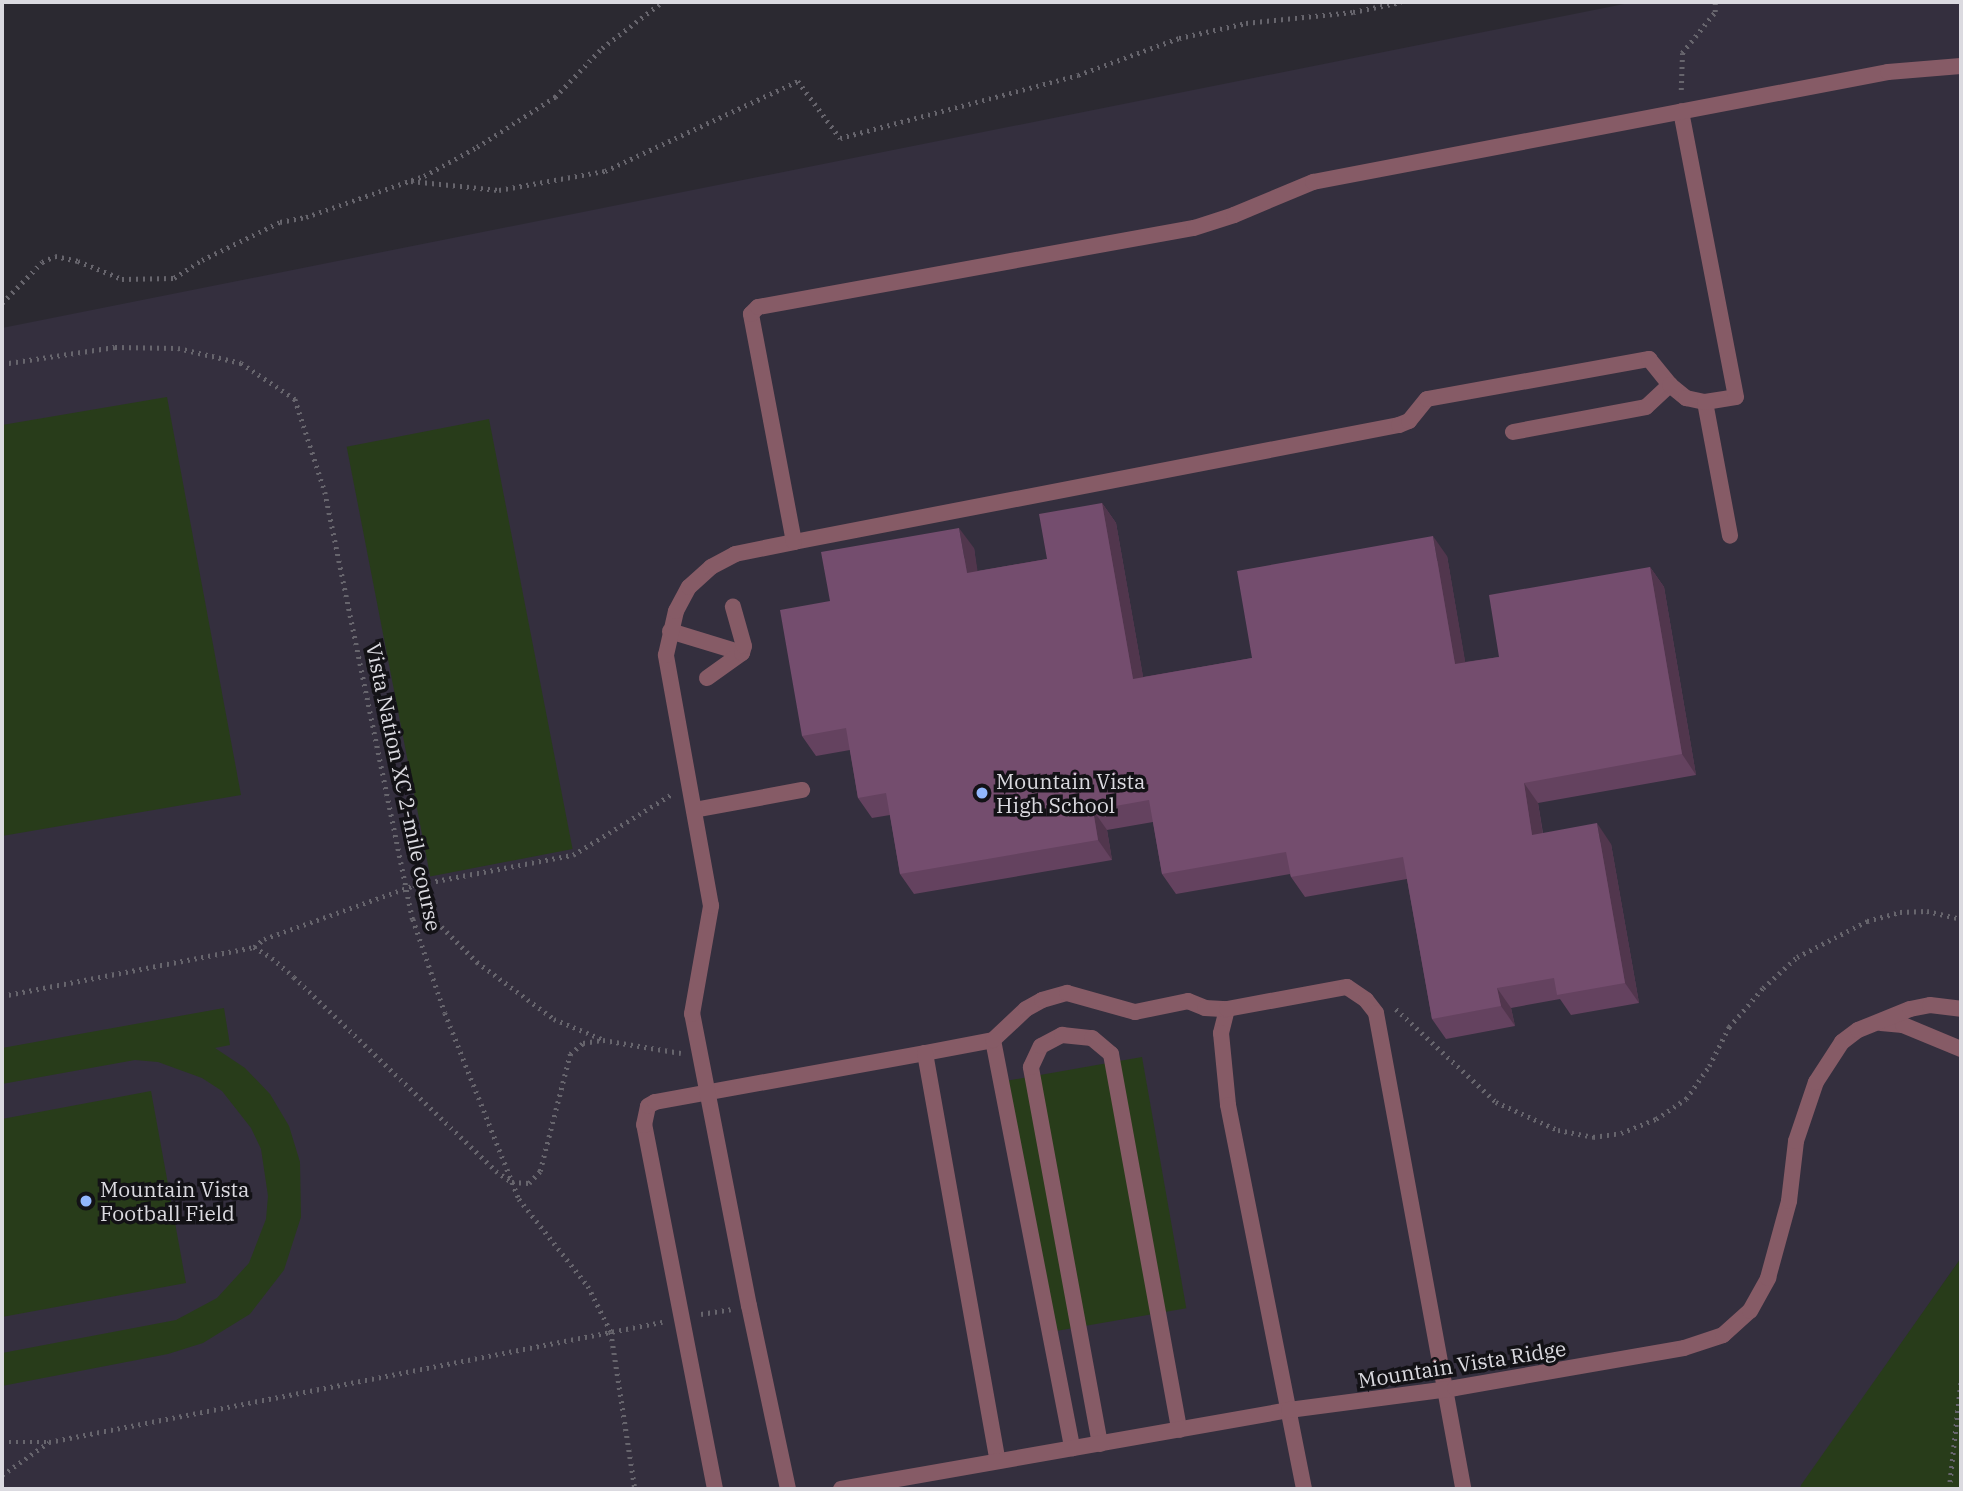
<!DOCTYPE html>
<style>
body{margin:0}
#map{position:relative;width:1963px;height:1491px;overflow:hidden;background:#2b2931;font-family:"IBM Plex Serif",serif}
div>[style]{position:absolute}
.built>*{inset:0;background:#342f3e}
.green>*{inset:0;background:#283c1a;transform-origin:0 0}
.path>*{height:4.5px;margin-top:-2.25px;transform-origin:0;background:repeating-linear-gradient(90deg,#67656d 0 2px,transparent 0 7px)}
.lane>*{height:16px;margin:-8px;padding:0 8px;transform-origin:8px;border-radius:8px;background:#865b66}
.wall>*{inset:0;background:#64425f}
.shaded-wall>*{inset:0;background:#51364d}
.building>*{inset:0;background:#744d6e}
.dots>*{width:19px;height:19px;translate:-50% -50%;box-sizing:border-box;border:4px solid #131216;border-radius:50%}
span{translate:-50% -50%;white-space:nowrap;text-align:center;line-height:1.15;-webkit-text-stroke:7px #131216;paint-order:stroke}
.poi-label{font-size:21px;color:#dbdae0}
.left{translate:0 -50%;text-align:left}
.street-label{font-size:21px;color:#dbdae0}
.frame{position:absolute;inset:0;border:4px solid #dbdae0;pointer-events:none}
</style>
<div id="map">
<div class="built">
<div style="clip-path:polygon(1634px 2px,1961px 2px,1961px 1258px,1800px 1489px,2px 1489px,2px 328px)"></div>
</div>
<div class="green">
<div style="clip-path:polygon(167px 397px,241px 795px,2px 836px,2px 425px)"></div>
<div style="left:489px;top:419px;width:438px;height:145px;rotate:79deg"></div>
<div style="clip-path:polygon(224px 1008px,230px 1045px,215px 1048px,245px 1068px,270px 1094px,289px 1126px,300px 1162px,301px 1217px,284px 1270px,250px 1314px,203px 1343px,168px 1354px,2px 1386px,2px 1353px,176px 1320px,217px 1298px,249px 1263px,266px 1219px,268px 1196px,261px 1149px,251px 1128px,222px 1091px,202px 1078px,158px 1062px,135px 1060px,2px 1084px,2px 1048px)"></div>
<div style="left:1142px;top:1057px;width:255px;height:141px;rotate:80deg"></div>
<div style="clip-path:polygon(151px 1091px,186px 1283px,2px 1317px,2px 1119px)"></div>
<div style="clip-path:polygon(1961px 1258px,1961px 1489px,1800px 1489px,1801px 1485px)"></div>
</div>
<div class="path">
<div style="left:1681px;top:90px;width:37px;rotate:-88deg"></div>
<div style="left:1682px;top:53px;width:53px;rotate:-51.2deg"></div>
<div style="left:1715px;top:12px;width:10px;rotate:-90deg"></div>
<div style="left:411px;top:181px;width:88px;rotate:5.8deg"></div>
<div style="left:499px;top:190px;width:108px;rotate:-10.2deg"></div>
<div style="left:605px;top:171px;width:213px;rotate:-25deg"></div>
<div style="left:798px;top:81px;width:71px;rotate:53.6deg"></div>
<div style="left:840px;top:138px;width:246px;rotate:-14.8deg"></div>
<div style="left:1078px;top:75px;width:108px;rotate:-20.1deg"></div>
<div style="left:1179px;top:38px;width:69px;rotate:-12.6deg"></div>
<div style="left:1246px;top:23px;width:108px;rotate:-5.9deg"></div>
<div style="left:1353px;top:12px;width:49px;rotate:-11.8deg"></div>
<div style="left:2px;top:303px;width:57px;rotate:-45.7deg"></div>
<div style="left:42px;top:262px;width:14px;rotate:-25deg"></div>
<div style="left:55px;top:256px;width:24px;rotate:12deg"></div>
<div style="left:78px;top:261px;width:48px;rotate:22.2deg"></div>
<div style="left:122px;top:279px;width:52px;rotate:-1.1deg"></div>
<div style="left:174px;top:278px;width:33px;rotate:-33deg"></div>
<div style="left:202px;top:260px;width:87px;rotate:-26deg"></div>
<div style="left:280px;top:222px;width:26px;rotate:-11deg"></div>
<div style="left:306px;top:217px;width:125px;rotate:-19.2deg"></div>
<div style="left:424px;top:176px;width:60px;rotate:-28.7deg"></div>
<div style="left:477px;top:147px;width:93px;rotate:-32.7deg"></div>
<div style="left:555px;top:97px;width:68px;rotate:-46.2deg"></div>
<div style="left:602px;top:48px;width:76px;rotate:-37.5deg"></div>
<div style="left:2px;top:364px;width:114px;rotate:-8.6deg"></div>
<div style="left:115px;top:347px;width:63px;rotate:0.9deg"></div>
<div style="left:178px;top:348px;width:65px;rotate:13.4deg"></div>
<div style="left:241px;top:363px;width:65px;rotate:33.7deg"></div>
<div style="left:295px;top:399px;width:98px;rotate:72.1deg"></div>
<div style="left:325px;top:492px;width:436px;rotate:78.4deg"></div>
<div style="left:413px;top:919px;width:99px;rotate:71.2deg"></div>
<div style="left:445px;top:1013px;width:200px;rotate:68.3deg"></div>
<div style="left:519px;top:1199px;width:111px;rotate:51.6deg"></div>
<div style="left:588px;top:1286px;width:51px;rotate:63.4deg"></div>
<div style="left:611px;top:1332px;width:159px;rotate:81.3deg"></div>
<div style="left:415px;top:885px;width:30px;rotate:66deg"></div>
<div style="left:427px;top:912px;width:71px;rotate:45deg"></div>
<div style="left:477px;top:962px;width:96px;rotate:36.5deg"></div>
<div style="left:554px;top:1019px;width:52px;rotate:22.6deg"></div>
<div style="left:254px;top:947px;width:13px;rotate:-39deg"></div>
<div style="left:264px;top:939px;width:160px;rotate:-19.7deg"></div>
<div style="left:415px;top:885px;width:161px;rotate:-10.8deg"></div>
<div style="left:573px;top:855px;width:116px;rotate:-31.6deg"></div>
<div style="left:2px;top:996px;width:257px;rotate:-11deg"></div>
<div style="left:254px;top:947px;width:21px;rotate:31deg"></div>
<div style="left:272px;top:958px;width:29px;rotate:41deg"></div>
<div style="left:294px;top:977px;width:280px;rotate:43.8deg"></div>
<div style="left:496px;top:1171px;width:19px;rotate:35deg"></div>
<div style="left:512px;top:1182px;width:17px;rotate:3deg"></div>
<div style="left:529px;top:1183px;width:16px;rotate:-47deg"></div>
<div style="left:540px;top:1171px;width:121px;rotate:-75.6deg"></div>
<div style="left:570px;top:1054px;width:17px;rotate:-40deg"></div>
<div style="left:583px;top:1043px;width:20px;rotate:-9deg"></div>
<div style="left:603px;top:1040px;width:79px;rotate:9.5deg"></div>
<div style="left:1396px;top:1009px;width:137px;rotate:42.9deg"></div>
<div style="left:1496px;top:1102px;width:68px;rotate:24.3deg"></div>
<div style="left:1558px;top:1130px;width:36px;rotate:11deg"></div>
<div style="left:1593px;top:1137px;width:28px;rotate:-8deg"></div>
<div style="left:1621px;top:1133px;width:38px;rotate:-22deg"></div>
<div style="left:1656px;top:1119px;width:36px;rotate:-34deg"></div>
<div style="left:1686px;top:1099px;width:40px;rotate:-55.1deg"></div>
<div style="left:1709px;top:1066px;width:44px;rotate:-62.9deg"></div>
<div style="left:1729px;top:1027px;width:52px;rotate:-48.9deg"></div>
<div style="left:1763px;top:988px;width:46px;rotate:-42.4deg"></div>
<div style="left:1797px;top:957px;width:79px;rotate:-27.2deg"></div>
<div style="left:1867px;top:921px;width:34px;rotate:-15deg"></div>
<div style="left:1900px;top:912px;width:27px;rotate:-2deg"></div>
<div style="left:1927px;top:911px;width:35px;rotate:13deg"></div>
<div style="left:701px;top:1314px;width:30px;rotate:-9deg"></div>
<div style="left:2px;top:1442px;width:46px"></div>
<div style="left:2px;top:1475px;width:57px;rotate:-35.1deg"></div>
<div style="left:49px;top:1442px;width:625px;rotate:-11.08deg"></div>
<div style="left:1949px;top:1489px;width:111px;rotate:-83.8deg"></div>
</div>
<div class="lane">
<div style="left:1705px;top:402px;width:136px;rotate:79.4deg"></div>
<div style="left:1513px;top:432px;width:135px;rotate:-10.6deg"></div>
<div style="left:1646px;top:407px;width:33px;rotate:-43deg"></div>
<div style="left:794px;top:542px;width:616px;rotate:-10.95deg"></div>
<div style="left:1399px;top:425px;width:11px;rotate:-22deg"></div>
<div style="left:1409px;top:421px;width:28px;rotate:-51deg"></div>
<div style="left:1427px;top:399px;width:226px;rotate:-10.2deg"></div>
<div style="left:1649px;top:359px;width:33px;rotate:51deg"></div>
<div style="left:1670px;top:385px;width:21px;rotate:39deg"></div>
<div style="left:1686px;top:398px;width:19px;rotate:12deg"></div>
<div style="left:1705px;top:402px;width:31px;rotate:-9deg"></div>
<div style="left:1736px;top:397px;width:291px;rotate:-100.9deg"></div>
<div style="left:670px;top:631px;width:75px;rotate:17deg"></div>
<div style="left:707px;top:678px;width:43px;rotate:-35.5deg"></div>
<div style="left:742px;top:653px;width:7px;rotate:-74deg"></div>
<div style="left:744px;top:646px;width:41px;rotate:-105.8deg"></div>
<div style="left:694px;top:810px;width:110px;rotate:-10.5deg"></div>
<div style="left:1227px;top:1009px;width:25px;rotate:104deg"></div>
<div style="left:1221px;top:1033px;width:72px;rotate:84.4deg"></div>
<div style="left:1228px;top:1105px;width:391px;rotate:78.8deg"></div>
<div style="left:1881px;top:1023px;width:22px;rotate:5deg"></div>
<div style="left:1903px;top:1025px;width:63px;rotate:22.5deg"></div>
<div style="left:993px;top:1040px;width:416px;rotate:79deg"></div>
<div style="left:925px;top:1053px;width:69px;rotate:-10.8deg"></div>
<div style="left:993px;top:1040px;width:45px;rotate:-43.2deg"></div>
<div style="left:1026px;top:1009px;width:18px;rotate:-29deg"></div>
<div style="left:1042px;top:1000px;width:26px;rotate:-16deg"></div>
<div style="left:1067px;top:993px;width:71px;rotate:15.6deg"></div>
<div style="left:1135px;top:1012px;width:54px;rotate:-11.7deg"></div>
<div style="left:1188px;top:1001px;width:18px;rotate:22deg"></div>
<div style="left:1205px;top:1008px;width:22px;rotate:3deg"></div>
<div style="left:1227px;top:1009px;width:122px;rotate:-10.4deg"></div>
<div style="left:1347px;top:987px;width:23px;rotate:34deg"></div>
<div style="left:1366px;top:1000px;width:16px;rotate:52deg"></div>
<div style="left:1376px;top:1013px;width:484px;rotate:79.6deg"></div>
<div style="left:1100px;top:1444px;width:383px;rotate:-100.4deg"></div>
<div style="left:1031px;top:1067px;width:23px;rotate:-65deg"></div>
<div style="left:1041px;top:1046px;width:24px;rotate:-28deg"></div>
<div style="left:1062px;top:1035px;width:30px;rotate:6deg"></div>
<div style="left:1092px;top:1038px;width:25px;rotate:40deg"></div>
<div style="left:1111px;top:1054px;width:382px;rotate:79.7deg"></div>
<div style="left:715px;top:1489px;width:371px;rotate:-101deg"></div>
<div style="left:644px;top:1125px;width:19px;rotate:-78deg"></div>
<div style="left:648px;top:1106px;width:8px;rotate:-30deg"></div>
<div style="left:655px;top:1102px;width:274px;rotate:-10.3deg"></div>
<div style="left:925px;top:1053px;width:414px;rotate:79.9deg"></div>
<div style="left:788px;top:1489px;width:187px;rotate:-102deg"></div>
<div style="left:749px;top:1306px;width:298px;rotate:-101deg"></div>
<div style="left:692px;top:1014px;width:110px;rotate:-80deg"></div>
<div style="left:711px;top:906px;width:255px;rotate:-100.2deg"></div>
<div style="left:666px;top:655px;width:45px;rotate:-77.2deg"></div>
<div style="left:676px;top:611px;width:27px;rotate:-62deg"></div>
<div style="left:689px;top:587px;width:30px;rotate:-42deg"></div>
<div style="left:711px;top:567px;width:27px;rotate:-28deg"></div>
<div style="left:735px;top:554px;width:60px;rotate:-11.5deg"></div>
<div style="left:794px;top:542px;width:232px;rotate:-100.7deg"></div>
<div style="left:751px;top:314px;width:10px;rotate:-45deg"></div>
<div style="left:758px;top:307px;width:443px;rotate:-10.3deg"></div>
<div style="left:1194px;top:228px;width:42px;rotate:-18deg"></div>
<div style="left:1234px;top:215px;width:86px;rotate:-22.7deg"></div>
<div style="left:1313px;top:182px;width:585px;rotate:-10.83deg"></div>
<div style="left:1888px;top:72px;width:73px;rotate:-4.7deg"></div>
<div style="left:841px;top:1489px;width:455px;rotate:-10deg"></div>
<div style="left:1289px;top:1410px;width:167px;rotate:-7.5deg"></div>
<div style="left:1455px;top:1388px;width:232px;rotate:-9.9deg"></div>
<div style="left:1684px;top:1348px;width:41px;rotate:-18.4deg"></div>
<div style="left:1723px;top:1335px;width:36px;rotate:-42deg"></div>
<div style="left:1750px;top:1311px;width:38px;rotate:-61deg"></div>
<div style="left:1768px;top:1278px;width:80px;rotate:-74.7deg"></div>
<div style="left:1789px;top:1201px;width:60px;rotate:-83.3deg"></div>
<div style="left:1796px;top:1141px;width:62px;rotate:-71.3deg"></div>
<div style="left:1816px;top:1082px;width:48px;rotate:-57deg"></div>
<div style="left:1842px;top:1042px;width:20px;rotate:-37deg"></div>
<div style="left:1858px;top:1030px;width:56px;rotate:-22deg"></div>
<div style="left:1910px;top:1009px;width:20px;rotate:-11deg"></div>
<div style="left:1930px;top:1005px;width:31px;rotate:7deg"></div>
</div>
<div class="wall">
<div style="clip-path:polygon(1102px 503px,1116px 523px,1143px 677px,1252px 658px,1447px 556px,1465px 662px,1499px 657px,1650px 567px,1664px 587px,1696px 775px,1538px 803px,1543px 833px,1611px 844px,1639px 1003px,1571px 1015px,1560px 999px,1511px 1008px,1515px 1026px,1446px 1039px,1432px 1019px,1407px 879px,1305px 897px,1291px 877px,1290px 874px,1176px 894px,1162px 874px,1153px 822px,1107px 830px,1112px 860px,914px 894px,900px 874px,890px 815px,872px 818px,858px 798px,850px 750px,816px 756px,802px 736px,974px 548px,977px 571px,1047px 559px)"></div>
</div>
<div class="shaded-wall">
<div style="clip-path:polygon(1102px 503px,1116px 523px,1147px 699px,1133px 679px)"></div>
<div style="clip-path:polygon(959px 528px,974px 548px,981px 593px,967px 573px)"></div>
<div style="clip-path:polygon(1433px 536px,1447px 556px,1469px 684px,1455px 664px)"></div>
<div style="clip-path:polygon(1650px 567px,1664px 587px,1696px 775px,1682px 754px)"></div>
<div style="clip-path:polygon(1524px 783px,1538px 803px,1546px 855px,1532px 835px)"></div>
<div style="clip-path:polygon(1093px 810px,1107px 830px,1112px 860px,1098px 840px)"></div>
<div style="clip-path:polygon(1597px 823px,1611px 844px,1639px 1003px,1625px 983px)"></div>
<div style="clip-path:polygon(1497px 988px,1511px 1008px,1515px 1026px,1501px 1006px)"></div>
</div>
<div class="building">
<div style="clip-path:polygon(1102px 503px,1133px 679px,1252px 658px,1237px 571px,1433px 536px,1455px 664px,1499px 657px,1489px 595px,1650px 567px,1682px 754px,1524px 783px,1532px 835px,1597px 823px,1625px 983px,1557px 995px,1554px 978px,1497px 988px,1501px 1006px,1432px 1019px,1403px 857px,1291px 877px,1286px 852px,1162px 874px,1149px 800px,1093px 810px,1098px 840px,900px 874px,886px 793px,858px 798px,846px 728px,802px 736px,780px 610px,830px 601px,821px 552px,959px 528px,967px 573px,1047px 559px,1039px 514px)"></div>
</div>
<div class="dots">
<div style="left:982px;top:793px;background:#92b7fd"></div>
<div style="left:86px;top:1201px;background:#92b7fd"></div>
</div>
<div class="poi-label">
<span class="left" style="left:996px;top:793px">Mountain Vista<br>High School</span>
<span class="left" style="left:100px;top:1201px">Mountain Vista<br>Football Field</span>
</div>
<div class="street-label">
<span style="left:404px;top:787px;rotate:78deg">Vista Nation XC 2-mile course</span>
<span style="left:1462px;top:1364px;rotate:-9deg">Mountain Vista Ridge</span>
</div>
<div class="frame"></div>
</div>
